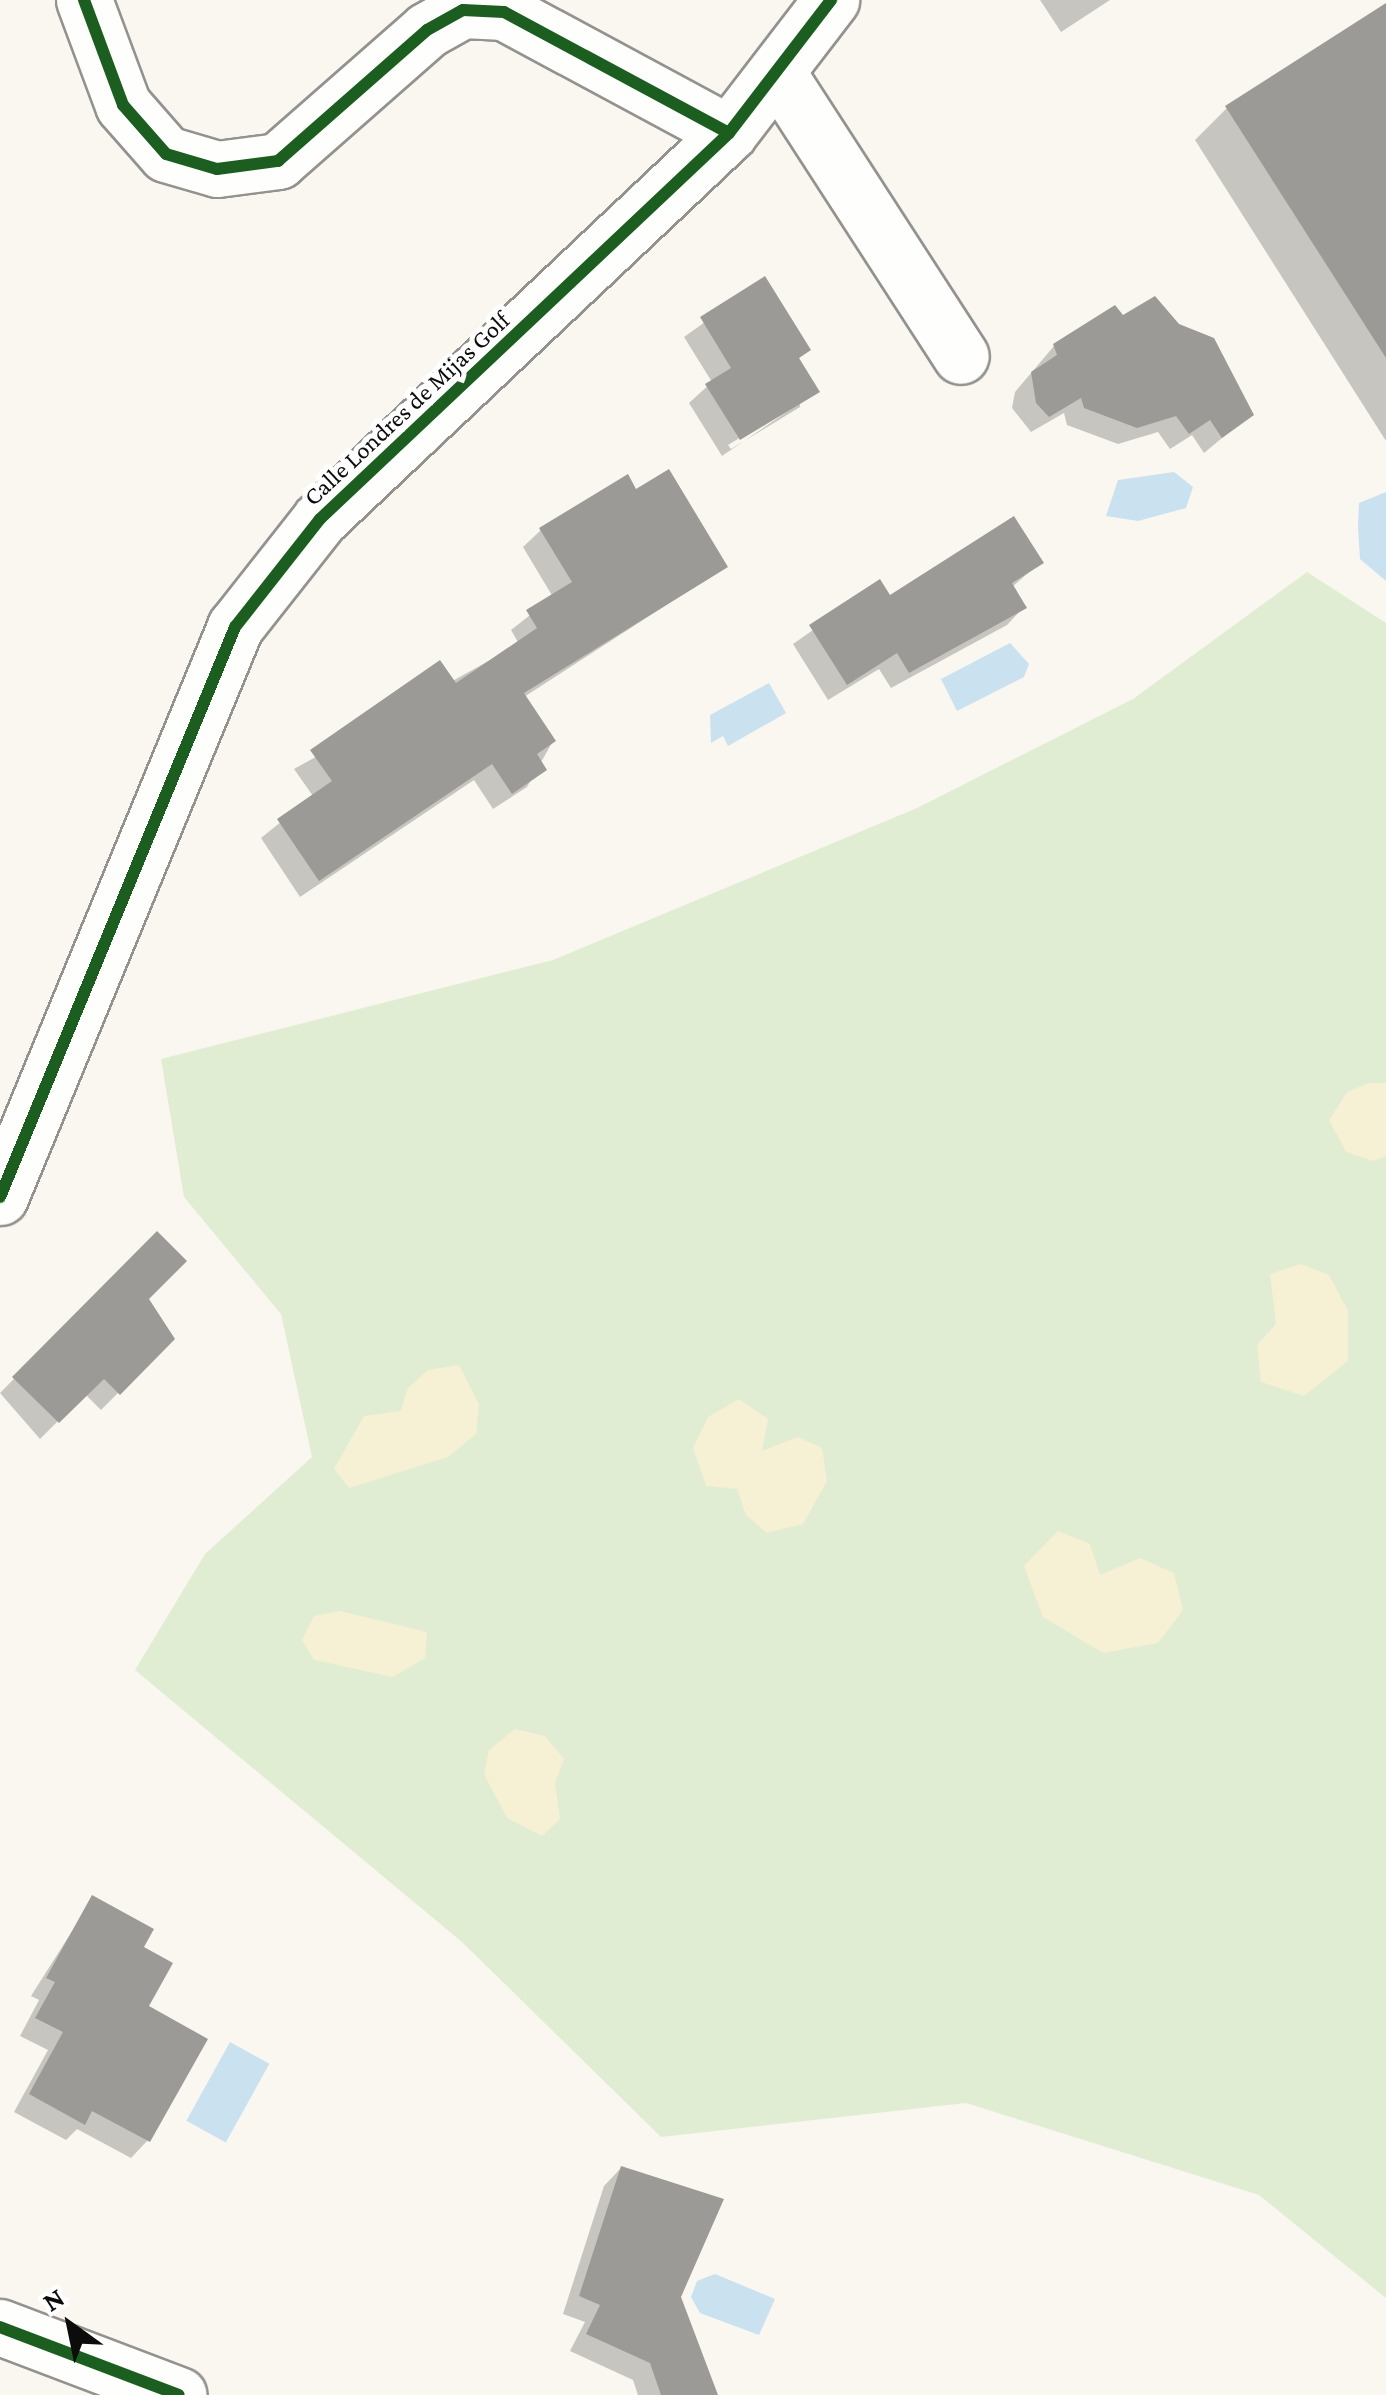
<!DOCTYPE html>
<style>
body{margin:0}
#map{position:relative;width:1386px;height:2395px;overflow:hidden;background:#f9f7f0;font-family:"Crimson Pro",serif}
div>[style]{position:absolute}
.green>*{inset:0;background:#e1edd2}
.sand>*{inset:0;background:#f6f0d4}
.water>*{inset:0;background:#cae1ef;transform-origin:0 0}
.shadow>*{inset:0;background:#0003}
.building>*{inset:0;background:#9c9a96}
.roads{filter:drop-shadow(2px 0 #93928f) drop-shadow(-2px 0 #93928f) drop-shadow(0 2px #93928f) drop-shadow(0 -2px #93928f)}
.minor>*{height:55px;margin:-27.5px;padding:0 27.5px;transform-origin:27.5px;border-radius:27.5px;background:#fefefd}
.cycleway>*{height:12px;margin:-6px;padding:0 6px;transform-origin:6px;border-radius:6px;background:#1b5e20}
span{translate:-50% -50%;white-space:nowrap;text-align:center;line-height:1.15;-webkit-text-stroke:10px #fff;paint-order:stroke}
.street-label{font-size:25px;color:#0c0c0c}
.north{position:absolute;left:20px;top:2275px;width:100px;height:100px;-webkit-text-stroke:8px #fff;paint-order:stroke;rotate:327deg;font-size:28px;font-weight:700;line-height:40px;text-align:center;color:#0c0c0c}
.north::after{content:'';display:block;margin:auto;width:35px;height:45px;background:#0c0c0c;clip-path:polygon(50% 0,100% 100%,50% 72%,0 100%)}
</style>
<div id="map">
<div class="green">
<div style="clip-path:polygon(1307px 572px,1386px 623px,1386px 2298px,1259px 2195px,966px 2103px,661px 2137px,462px 1942px,135px 1670px,205px 1554px,312px 1457px,281px 1314px,184px 1197px,161px 1059px,553px 960px,917px 808px,1133px 699px)"></div>
</div>
<div class="sand">
<div style="clip-path:polygon(1369px 1083px,1386px 1083px,1386px 1156px,1373px 1161px,1346px 1152px,1329px 1120px,1347px 1092px)"></div>
<div style="clip-path:polygon(1301px 1264px,1329px 1275px,1348px 1311px,1348px 1361px,1304px 1396px,1261px 1382px,1257px 1345px,1276px 1324px,1270px 1274px)"></div>
<div style="clip-path:polygon(459px 1365px,479px 1404px,476px 1434px,448px 1457px,349px 1488px,334px 1469px,364px 1416px,401px 1411px,407px 1389px,428px 1370px)"></div>
<div style="clip-path:polygon(739px 1399px,768px 1419px,762px 1451px,798px 1437px,822px 1448px,827px 1481px,803px 1524px,767px 1533px,746px 1515px,737px 1489px,706px 1486px,693px 1448px,708px 1417px)"></div>
<div style="clip-path:polygon(1058px 1531px,1090px 1544px,1100px 1575px,1140px 1558px,1174px 1573px,1183px 1610px,1158px 1643px,1103px 1653px,1043px 1617px,1024px 1566px)"></div>
<div style="clip-path:polygon(340px 1611px,427px 1632px,425px 1658px,393px 1677px,314px 1660px,302px 1640px,314px 1616px)"></div>
<div style="clip-path:polygon(515px 1729px,545px 1736px,564px 1759px,555px 1783px,560px 1819px,542px 1836px,507px 1818px,484px 1774px,489px 1750px)"></div>
</div>
<div class="water">
<div style="clip-path:polygon(1174px 472px,1193px 487px,1186px 508px,1138px 521px,1106px 516px,1118px 480px)"></div>
<div style="clip-path:polygon(1386px 492px,1386px 581px,1360px 559px,1358px 528px,1359px 503px)"></div>
<div style="clip-path:polygon(1010px 643px,1029px 664px,1024px 677px,957px 711px,941px 679px)"></div>
<div style="clip-path:polygon(769px 683px,786px 713px,728px 746px,723px 736px,711px 743px,710px 715px)"></div>
<div style="left:230px;top:2042px;width:45px;height:90px;rotate:29deg"></div>
<div style="clip-path:polygon(715px 2274px,775px 2299px,759px 2335px,700px 2313px,691px 2297px,697px 2281px)"></div>
</div>
<div class="shadow">
<div style="clip-path:polygon(1040px 0,1110px 0,1061px 32px)"></div>
<div style="clip-path:polygon(1386px 6px,1386px 441px,1195px 140px,1227px 108px)"></div>
<div style="clip-path:polygon(evenodd,765px 279px,808px 350px,797px 360px,816px 392px,722px 456px,689px 403px,712px 382px,684px 337px,765px 279px,800px 401px,800px 407px,731px 449px,728px 445px,800px 401px)"></div>
<div style="clip-path:polygon(1054px 346px,1251px 414px,1204px 453px,1192px 435px,1170px 449px,1158px 432px,1118px 444px,1067px 425px,1064px 413px,1031px 432px,1012px 408px,1015px 392px)"></div>
<div style="clip-path:polygon(636px 493px,725px 567px,524px 697px,553px 741px,527px 787px,493px 809px,474px 780px,300px 897px,261px 838px,313px 796px,294px 769px,519px 644px,511px 630px,553px 597px,523px 547px,541px 530px)"></div>
<div style="clip-path:polygon(1040px 563px,1012px 587px,1024px 607px,1007px 625px,891px 688px,879px 669px,828px 700px,793px 644px,880px 583px,889px 598px)"></div>
<div style="clip-path:polygon(157px 1234px,146px 1299px,172px 1339px,101px 1410px,85px 1394px,40px 1439px,0 1393px)"></div>
<div style="clip-path:polygon(93px 1898px,141px 1948px,148px 2140px,131px 2158px,77px 2129px,66px 2140px,14px 2112px,48px 2050px,20px 2036px,39px 2000px,31px 1996px)"></div>
<div style="clip-path:polygon(621px 2168px,678px 2297px,715px 2395px,638px 2395px,633px 2380px,570px 2351px,585px 2322px,563px 2314px,604px 2186px)"></div>
</div>
<div class="building">
<div style="clip-path:polygon(1386px 3px,1386px 358px,1225px 106px)"></div>
<div style="clip-path:polygon(765px 276px,811px 350px,799px 358px,820px 392px,740px 440px,705px 384px,731px 368px,700px 317px)"></div>
<div style="clip-path:polygon(1155px 296px,1179px 324px,1214px 338px,1254px 415px,1222px 438px,1210px 420px,1189px 434px,1176px 416px,1137px 428px,1084px 408px,1081px 398px,1049px 417px,1036px 403px,1031px 372px,1057px 355px,1053px 344px,1115px 305px,1123px 315px)"></div>
<div style="clip-path:polygon(669px 469px,728px 567px,524px 693px,556px 741px,537px 754px,547px 770px,512px 794px,492px 764px,319px 881px,277px 819px,332px 781px,310px 750px,440px 660px,456px 683px,537px 628px,526px 610px,572px 582px,539px 528px,628px 474px,636px 489px)"></div>
<div style="clip-path:polygon(1014px 516px,1044px 563px,1012px 583px,1027px 608px,909px 673px,897px 653px,847px 685px,809px 625px,880px 579px,890px 595px)"></div>
<div style="clip-path:polygon(157px 1231px,187px 1261px,149px 1299px,175px 1339px,120px 1395px,104px 1379px,59px 1423px,12px 1377px)"></div>
<div style="clip-path:polygon(92px 1895px,154px 1929px,144px 1947px,173px 1963px,149px 2006px,208px 2039px,150px 2142px,92px 2111px,85px 2125px,29px 2094px,63px 2032px,35px 2018px,55px 1982px,46px 1978px)"></div>
<div style="clip-path:polygon(621px 2166px,724px 2199px,681px 2297px,718px 2395px,661px 2395px,650px 2363px,586px 2334px,600px 2305px,579px 2296px)"></div>
</div>
<div class="roads">
<div class="minor">
<div style="left:84px;top:0;width:112px;rotate:69.6deg"></div>
<div style="left:123px;top:105px;width:65px;rotate:48.7deg"></div>
<div style="left:166px;top:154px;width:53px;rotate:16.4deg"></div>
<div style="left:217px;top:169px;width:62px;rotate:-7.5deg"></div>
<div style="left:278px;top:161px;width:198px;rotate:-41.3deg"></div>
<div style="left:427px;top:30px;width:41px;rotate:-29.1deg"></div>
<div style="left:463px;top:10px;width:41px;rotate:2.8deg"></div>
<div style="left:504px;top:12px;width:255px;rotate:28.3deg"></div>
<div style="left:777px;top:72px;width:338px;rotate:57.1deg"></div>
<div style="left:0;top:1197px;width:617px;rotate:-67.59deg"></div>
<div style="left:235px;top:627px;width:137px;rotate:-51.8deg"></div>
<div style="left:320px;top:519px;width:562px;rotate:-43.34deg"></div>
<div style="left:729px;top:133px;width:168px;rotate:-52.5deg"></div>
<div style="left:0;top:2327px;width:191px;rotate:20.8deg"></div>
</div>
</div>
<div class="cycleway">
<div style="left:84px;top:0;width:112px;rotate:69.6deg"></div>
<div style="left:123px;top:105px;width:65px;rotate:48.7deg"></div>
<div style="left:166px;top:154px;width:53px;rotate:16.4deg"></div>
<div style="left:217px;top:169px;width:62px;rotate:-7.5deg"></div>
<div style="left:278px;top:161px;width:198px;rotate:-41.3deg"></div>
<div style="left:427px;top:30px;width:41px;rotate:-29.1deg"></div>
<div style="left:463px;top:10px;width:41px;rotate:2.8deg"></div>
<div style="left:504px;top:12px;width:255px;rotate:28.3deg"></div>
<div style="left:0;top:1197px;width:617px;rotate:-67.59deg"></div>
<div style="left:235px;top:627px;width:137px;rotate:-51.8deg"></div>
<div style="left:320px;top:519px;width:562px;rotate:-43.34deg"></div>
<div style="left:729px;top:133px;width:168px;rotate:-52.5deg"></div>
<div style="left:0;top:2327px;width:191px;rotate:20.8deg"></div>
</div>
<div class="street-label">
<span style="left:407px;top:409px;rotate:-43deg">Calle Londres de Mijas Golf</span>
</div>
<div class="north">N</div>
</div>
